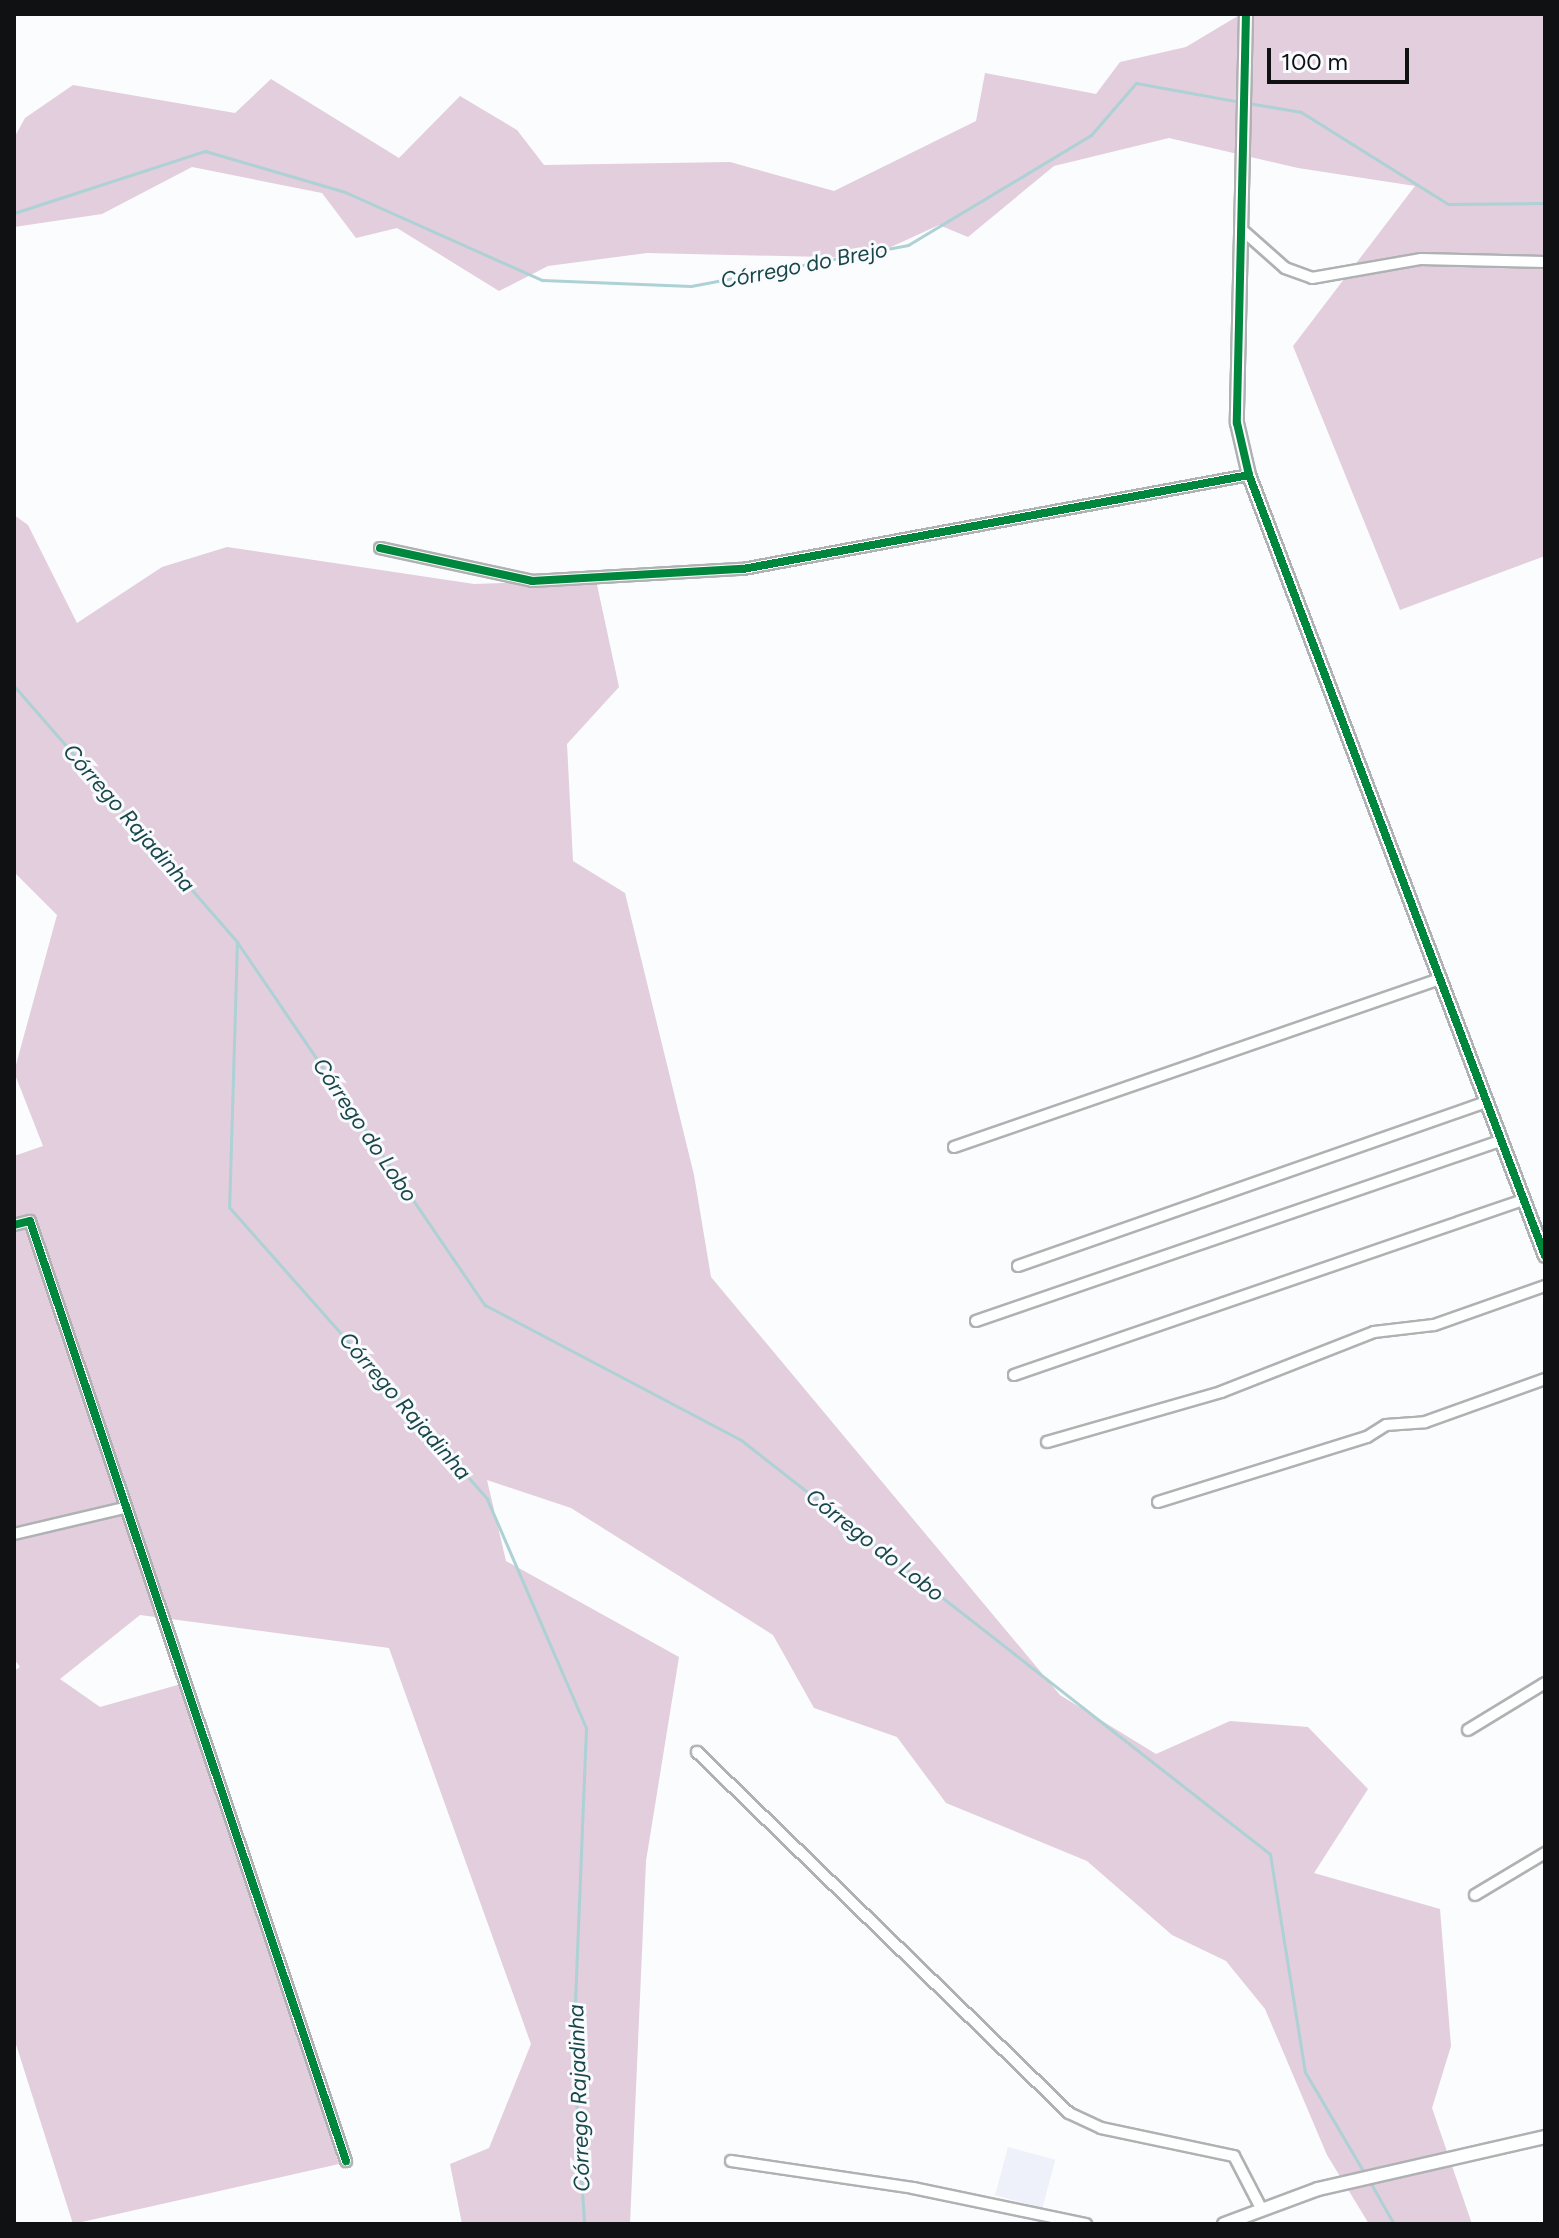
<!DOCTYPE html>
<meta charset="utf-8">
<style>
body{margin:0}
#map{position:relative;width:1559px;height:2238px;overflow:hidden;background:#fbfcfd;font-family:Figtree,sans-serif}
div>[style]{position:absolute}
.built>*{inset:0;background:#eef1f9;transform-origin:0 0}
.forest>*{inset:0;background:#e2cedc}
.stream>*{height:3px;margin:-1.5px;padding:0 1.5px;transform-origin:1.5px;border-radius:1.5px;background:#add1d4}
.roads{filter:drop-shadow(2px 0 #b0b1b2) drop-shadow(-2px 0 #b0b1b2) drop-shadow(0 2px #b0b1b2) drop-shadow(0 -2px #b0b1b2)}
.minor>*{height:10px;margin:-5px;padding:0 5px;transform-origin:5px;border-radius:5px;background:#feffff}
.tertiary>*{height:12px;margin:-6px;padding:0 6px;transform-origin:6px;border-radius:6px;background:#feffff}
.cycleway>*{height:8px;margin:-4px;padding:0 4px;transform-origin:4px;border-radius:4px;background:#00873e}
span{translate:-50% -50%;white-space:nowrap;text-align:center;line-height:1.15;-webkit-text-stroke:6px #fafbfe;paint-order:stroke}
.water-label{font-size:22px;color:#18474a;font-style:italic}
.frame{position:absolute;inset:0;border:16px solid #101113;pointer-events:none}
.scale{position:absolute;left:1267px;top:48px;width:142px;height:36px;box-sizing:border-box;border:4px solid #101113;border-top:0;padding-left:10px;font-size:24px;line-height:28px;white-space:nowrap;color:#101113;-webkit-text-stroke:6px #fafbfe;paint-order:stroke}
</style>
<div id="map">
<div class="built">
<div style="left:1008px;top:2147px;width:49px;height:50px;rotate:15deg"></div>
</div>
<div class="forest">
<div style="clip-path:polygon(1241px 14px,1545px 14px,1545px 556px,1400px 610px,1293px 346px,1415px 186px,1298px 168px,1169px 138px,1054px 166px,968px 237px,939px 225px,867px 258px,647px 253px,548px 266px,499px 291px,397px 228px,356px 238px,322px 193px,192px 167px,102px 214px,14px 227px,14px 138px,25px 118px,73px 85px,235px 113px,271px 79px,399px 158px,460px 96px,517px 130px,544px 165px,730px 162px,834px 191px,976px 121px,985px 73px,1096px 94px,1120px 62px,1186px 47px)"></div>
<div style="clip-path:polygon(14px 515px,28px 525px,77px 623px,162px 567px,227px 547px,474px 584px,596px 580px,619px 687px,567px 744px,573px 861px,625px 893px,694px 1175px,711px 1277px,1060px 1695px,1156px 1754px,1230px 1721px,1308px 1727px,1368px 1789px,1314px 1873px,1440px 1909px,1451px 2046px,1432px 2108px,1472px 2224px,1369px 2224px,1327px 2155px,1265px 2009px,1226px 1961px,1172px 1935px,1087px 1861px,946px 1803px,897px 1737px,814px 1708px,773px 1635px,571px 1508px,487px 1480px,506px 1561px,679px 1657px,646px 1861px,630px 2224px,462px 2224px,450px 2164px,489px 2148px,531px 2044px,389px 1648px,140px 1615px,60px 1679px,100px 1707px,181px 1684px,339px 2164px,73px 2224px,14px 2038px,14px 1671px,20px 1667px,14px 1659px,14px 1156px,43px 1146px,14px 1072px,57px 915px,14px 872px)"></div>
</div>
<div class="stream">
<div style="left:1248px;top:103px;width:54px;rotate:9.6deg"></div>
<div style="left:1301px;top:112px;width:173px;rotate:32deg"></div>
<div style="left:1448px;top:204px;width:97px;rotate:-0.6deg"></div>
<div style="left:14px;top:213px;width:201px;rotate:-18deg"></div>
<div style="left:205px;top:151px;width:146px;rotate:16.3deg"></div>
<div style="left:345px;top:192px;width:216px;rotate:24.1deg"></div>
<div style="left:542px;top:280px;width:149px;rotate:2.3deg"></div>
<div style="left:691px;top:286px;width:221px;rotate:-10.7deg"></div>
<div style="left:908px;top:245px;width:214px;rotate:-31deg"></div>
<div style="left:1091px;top:135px;width:69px;rotate:-49.1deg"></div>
<div style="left:1136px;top:83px;width:107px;rotate:10.3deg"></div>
<div style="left:14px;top:686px;width:340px;rotate:48.9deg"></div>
<div style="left:237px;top:942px;width:265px;rotate:91.7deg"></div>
<div style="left:229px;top:1207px;width:390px;rotate:48.5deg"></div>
<div style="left:487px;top:1499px;width:249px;rotate:66.6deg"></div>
<div style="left:586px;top:1728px;width:324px;rotate:92.3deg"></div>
<div style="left:573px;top:2052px;width:172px;rotate:86.3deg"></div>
<div style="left:237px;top:942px;width:440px;rotate:55.7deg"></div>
<div style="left:485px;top:1305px;width:289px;rotate:27.8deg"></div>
<div style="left:741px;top:1440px;width:672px;rotate:38.05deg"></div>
<div style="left:1270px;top:1854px;width:221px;rotate:80.9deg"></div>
<div style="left:1305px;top:2072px;width:121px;rotate:59.6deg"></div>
<div style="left:1370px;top:2182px;width:48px;rotate:60.3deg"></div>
</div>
<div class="roads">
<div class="minor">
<div style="left:1240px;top:228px;width:60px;rotate:41.6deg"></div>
<div style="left:1285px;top:268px;width:29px;rotate:20deg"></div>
<div style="left:1312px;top:278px;width:111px;rotate:-9.9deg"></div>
<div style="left:1421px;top:259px;width:124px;rotate:1.4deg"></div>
<div style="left:380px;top:548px;width:156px;rotate:12.2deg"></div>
<div style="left:532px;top:581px;width:211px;rotate:-3.3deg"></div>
<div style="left:743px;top:569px;width:515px;rotate:-10.52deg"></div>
<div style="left:954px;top:1147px;width:514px;rotate:-19.07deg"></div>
<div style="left:14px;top:1225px;width:16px;rotate:-14deg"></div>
<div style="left:30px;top:1221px;width:992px;rotate:71.42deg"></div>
<div style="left:1018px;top:1266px;width:496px;rotate:-19.3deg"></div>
<div style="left:976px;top:1321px;width:554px;rotate:-18.96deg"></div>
<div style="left:1014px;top:1375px;width:538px;rotate:-18.97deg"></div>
<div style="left:1047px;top:1442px;width:181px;rotate:-16deg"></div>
<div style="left:1221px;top:1392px;width:164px;rotate:-21.4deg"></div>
<div style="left:1374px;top:1332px;width:60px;rotate:-6.7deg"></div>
<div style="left:1434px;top:1325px;width:118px;rotate:-19.4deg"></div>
<div style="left:1158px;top:1502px;width:219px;rotate:-17.3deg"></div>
<div style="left:1367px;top:1437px;width:22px;rotate:-32deg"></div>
<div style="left:1386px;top:1425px;width:39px;rotate:-4deg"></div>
<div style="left:1425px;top:1422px;width:127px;rotate:-19.7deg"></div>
<div style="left:14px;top:1534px;width:113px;rotate:-13.3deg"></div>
<div style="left:1468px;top:1730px;width:90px;rotate:-31.4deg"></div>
<div style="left:697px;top:1752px;width:518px;rotate:44.14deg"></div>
<div style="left:1069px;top:2113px;width:35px;rotate:25deg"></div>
<div style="left:1101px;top:2128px;width:136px;rotate:11.9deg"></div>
<div style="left:1234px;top:2156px;width:59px;rotate:62.6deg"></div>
<div style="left:1475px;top:1895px;width:82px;rotate:-31deg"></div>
<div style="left:731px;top:2161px;width:184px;rotate:8.4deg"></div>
<div style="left:913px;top:2188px;width:177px;rotate:11.8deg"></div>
</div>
<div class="tertiary">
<div style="left:1246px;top:14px;width:409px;rotate:91.3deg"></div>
<div style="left:1237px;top:423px;width:53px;rotate:77deg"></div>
<div style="left:1249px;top:475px;width:835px;rotate:69.24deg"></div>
<div style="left:1224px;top:2224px;width:100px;rotate:-20.4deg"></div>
<div style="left:1318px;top:2189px;width:233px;rotate:-12.9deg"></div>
</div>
</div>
<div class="cycleway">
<div style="left:1246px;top:14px;width:409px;rotate:91.3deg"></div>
<div style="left:1237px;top:423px;width:53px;rotate:77deg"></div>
<div style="left:1249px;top:475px;width:835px;rotate:69.24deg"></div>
<div style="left:380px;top:548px;width:156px;rotate:12.2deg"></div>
<div style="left:532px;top:581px;width:211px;rotate:-3.3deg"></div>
<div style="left:743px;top:569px;width:515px;rotate:-10.52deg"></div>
<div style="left:14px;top:1225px;width:16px;rotate:-14deg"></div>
<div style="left:30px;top:1221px;width:992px;rotate:71.42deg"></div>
</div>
<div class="water-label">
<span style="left:804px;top:265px;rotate:-11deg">Córrego do Brejo</span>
<span style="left:129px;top:818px;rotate:49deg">Córrego Rajadinha</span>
<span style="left:365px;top:1130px;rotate:56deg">Córrego do Lobo</span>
<span style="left:405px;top:1406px;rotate:49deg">Córrego Rajadinha</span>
<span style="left:875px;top:1545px;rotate:38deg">Córrego do Lobo</span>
<span style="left:579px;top:2098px;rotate:-92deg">Córrego Rajadinha</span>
</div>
<div class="frame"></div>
<div class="scale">100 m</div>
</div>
